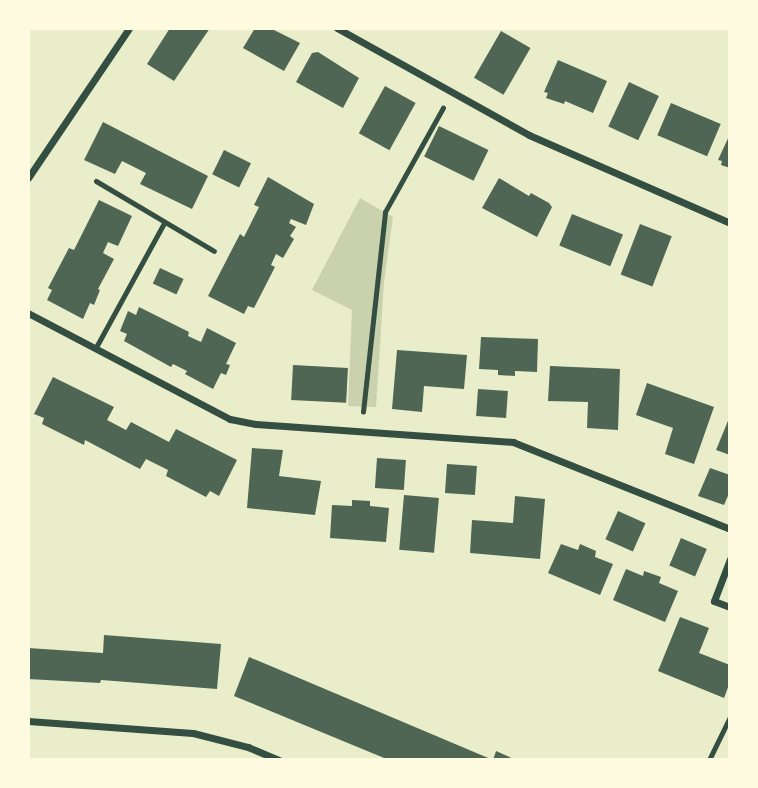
<!DOCTYPE html>
<style>
body{margin:0}
#map{position:relative;width:758px;height:788px;overflow:hidden;background:#e9edc9;font-family:Rubik,sans-serif}
div>[style]{position:absolute}
.green>*{inset:0;background:#cad2ad}
.building>*{inset:0;background:#4f6655;transform-origin:0 0}
.path>*{height:4.5px;margin:-2.25px;padding:0 2.25px;transform-origin:2.25px;border-radius:2.25px;background:#344e41}
.service>*{height:5px;margin:-2.5px;padding:0 2.5px;transform-origin:2.5px;border-radius:2.5px;background:#344e41}
.minor>*{height:7px;margin:-3.5px;padding:0 3.5px;transform-origin:3.5px;border-radius:3.5px;background:#344e41}
span{translate:-50% -50%;white-space:nowrap;text-align:center;line-height:1.15;-webkit-text-stroke:7px #fefae0;paint-order:stroke}
.frame{position:absolute;inset:0;border:30px solid #fefae0;pointer-events:none}
</style>
<div id="map">
<div class="green">
<div style="clip-path:polygon(360px 198px,393px 217px,384px 282px,376px 407px,348px 406px,352px 310px,312px 290px)"></div>
</div>
<div class="building">
<div style="clip-path:polygon(170px 28px,210px 28px,174px 81px,147px 64px)"></div>
<div style="clip-path:polygon(255px 28px,270px 28px,300px 43px,284px 71px,243px 48px)"></div>
<div style="left:501px;top:31px;width:34px;height:54px;rotate:30deg"></div>
<div style="clip-path:polygon(318px 52px,359px 78px,343px 108px,296px 82px,312px 53px)"></div>
<div style="clip-path:polygon(558px 60px,607px 81px,593px 113px,565px 101px,564px 104px,546px 98px,548px 93px,544px 92px)"></div>
<div style="left:629px;top:82px;width:33px;height:49px;rotate:25deg"></div>
<div style="left:385px;top:86px;width:35px;height:54px;rotate:29deg"></div>
<div style="left:671px;top:103px;width:54px;height:35px;rotate:23deg"></div>
<div style="clip-path:polygon(103px 122px,208px 176px,192px 209px,140px 184px,146px 173px,122px 161px,115px 174px,84px 160px)"></div>
<div style="left:439px;top:126px;width:55px;height:34px;rotate:26deg"></div>
<div style="clip-path:polygon(730px 134px,730px 168px,721px 165px,722px 161px,718px 160px)"></div>
<div style="left:224px;top:150px;width:30px;height:27px;rotate:26deg"></div>
<div style="clip-path:polygon(268px 177px,314px 204px,306px 225px,291px 219px,289px 223px,296px 227px,290px 236px,294px 239px,283px 258px,276px 254px,271px 265px,275px 267px,254px 308px,248px 306px,244px 314px,208px 296px,240px 234px,244px 237px,259px 207px,254px 205px)"></div>
<div style="clip-path:polygon(499px 178px,529px 196px,531px 193px,549px 203px,552px 207px,537px 237px,482px 208px)"></div>
<div style="clip-path:polygon(99px 200px,132px 216px,118px 246px,108px 242px,103px 253px,114px 259px,98px 289px,100px 290px,94px 305px,90px 303px,83px 319px,47px 300px,52px 290px,48px 288px,69px 248px,74px 250px)"></div>
<div style="left:572px;top:214px;width:55px;height:34px;rotate:22deg"></div>
<div style="left:640px;top:224px;width:34px;height:54px;rotate:21deg"></div>
<div style="left:160px;top:268px;width:26px;height:17px;rotate:25deg"></div>
<div style="clip-path:polygon(139px 307px,189px 332px,188px 336px,201px 342px,207px 328px,236px 343px,226px 364px,230px 365px,226px 375px,221px 373px,213px 389px,185px 374px,187px 371px,173px 364px,171px 367px,124px 341px,127px 334px,120px 331px,128px 311px,136px 315px)"></div>
<div style="clip-path:polygon(481px 337px,538px 339px,537px 372px,515px 371px,515px 376px,498px 375px,498px 370px,479px 369px)"></div>
<div style="clip-path:polygon(397px 350px,467px 355px,464px 389px,424px 386px,422px 412px,392px 409px)"></div>
<div style="left:293px;top:365px;width:55px;height:35px;rotate:3deg"></div>
<div style="clip-path:polygon(550px 366px,620px 369px,618px 430px,587px 428px,588px 402px,548px 401px)"></div>
<div style="clip-path:polygon(53px 377px,114px 407px,107px 420px,126px 430px,131px 422px,169px 442px,176px 429px,237px 460px,219px 496px,210px 491px,206px 497px,166px 476px,168px 470px,146px 459px,140px 469px,85px 440px,84px 445px,42px 424px,44px 418px,34px 414px)"></div>
<div style="clip-path:polygon(647px 383px,714px 407px,694px 464px,665px 454px,673px 428px,636px 415px)"></div>
<div style="left:478px;top:389px;width:30px;height:27px;rotate:4deg"></div>
<div style="clip-path:polygon(730px 416px,730px 455px,716px 450px)"></div>
<div style="clip-path:polygon(252px 448px,283px 450px,279px 476px,321px 481px,315px 515px,247px 508px)"></div>
<div style="left:377px;top:458px;width:29px;height:30px;rotate:4deg"></div>
<div style="left:447px;top:464px;width:30px;height:29px;rotate:4deg"></div>
<div style="clip-path:polygon(710px 468px,730px 475px,730px 491px,724px 505px,698px 496px)"></div>
<div style="left:404px;top:495px;width:35px;height:55px;rotate:5deg"></div>
<div style="clip-path:polygon(515px 496px,545px 499px,540px 559px,470px 553px,472px 520px,513px 523px)"></div>
<div style="clip-path:polygon(352px 500px,370px 501px,370px 506px,389px 508px,386px 542px,330px 538px,332px 505px,352px 506px)"></div>
<div style="left:618px;top:511px;width:30px;height:31px;rotate:24deg"></div>
<div style="left:681px;top:538px;width:28px;height:30px;rotate:23deg"></div>
<div style="clip-path:polygon(561px 544px,578px 550px,580px 544px,596px 551px,595px 557px,613px 564px,600px 595px,548px 573px)"></div>
<div style="clip-path:polygon(626px 569px,643px 576px,644px 571px,661px 577px,659px 583px,678px 591px,665px 622px,613px 600px)"></div>
<div style="clip-path:polygon(680px 617px,709px 628px,699px 653px,730px 665px,730px 682px,724px 698px,658px 671px)"></div>
<div style="clip-path:polygon(104px 635px,221px 644px,217px 689px,101px 680px,100px 683px,28px 679px,28px 648px,103px 653px)"></div>
<div style="clip-path:polygon(249px 657px,493px 760px,496px 751px,516px 760px,389px 760px,234px 696px)"></div>
</div>
<div class="path">
<div style="left:363px;top:412px;width:201px;rotate:-83.7deg"></div>
<div style="left:385px;top:212px;width:119px;rotate:-60.9deg"></div>
<div style="left:709px;top:760px;width:48px;rotate:-64deg"></div>
</div>
<div class="service">
<div style="left:96px;top:181px;width:137px;rotate:30.7deg"></div>
<div style="left:95px;top:349px;width:144px;rotate:-61.3deg"></div>
</div>
<div class="minor">
<div style="left:337px;top:28px;width:220px;rotate:29.1deg"></div>
<div style="left:529px;top:135px;width:219px;rotate:23.6deg"></div>
<div style="left:28px;top:178px;width:181px;rotate:-56deg"></div>
<div style="left:28px;top:313px;width:228px;rotate:27.7deg"></div>
<div style="left:230px;top:419px;width:26px;rotate:11deg"></div>
<div style="left:256px;top:424px;width:258px;rotate:4deg"></div>
<div style="left:513px;top:442px;width:234px;rotate:21.8deg"></div>
<div style="left:730px;top:559px;width:45px;rotate:110.9deg"></div>
<div style="left:714px;top:601px;width:17px;rotate:21deg"></div>
<div style="left:28px;top:721px;width:165px;rotate:4.2deg"></div>
<div style="left:193px;top:733px;width:57px;rotate:14.3deg"></div>
<div style="left:248px;top:747px;width:34px;rotate:23deg"></div>
</div>
<div class="frame"></div>
</div>
